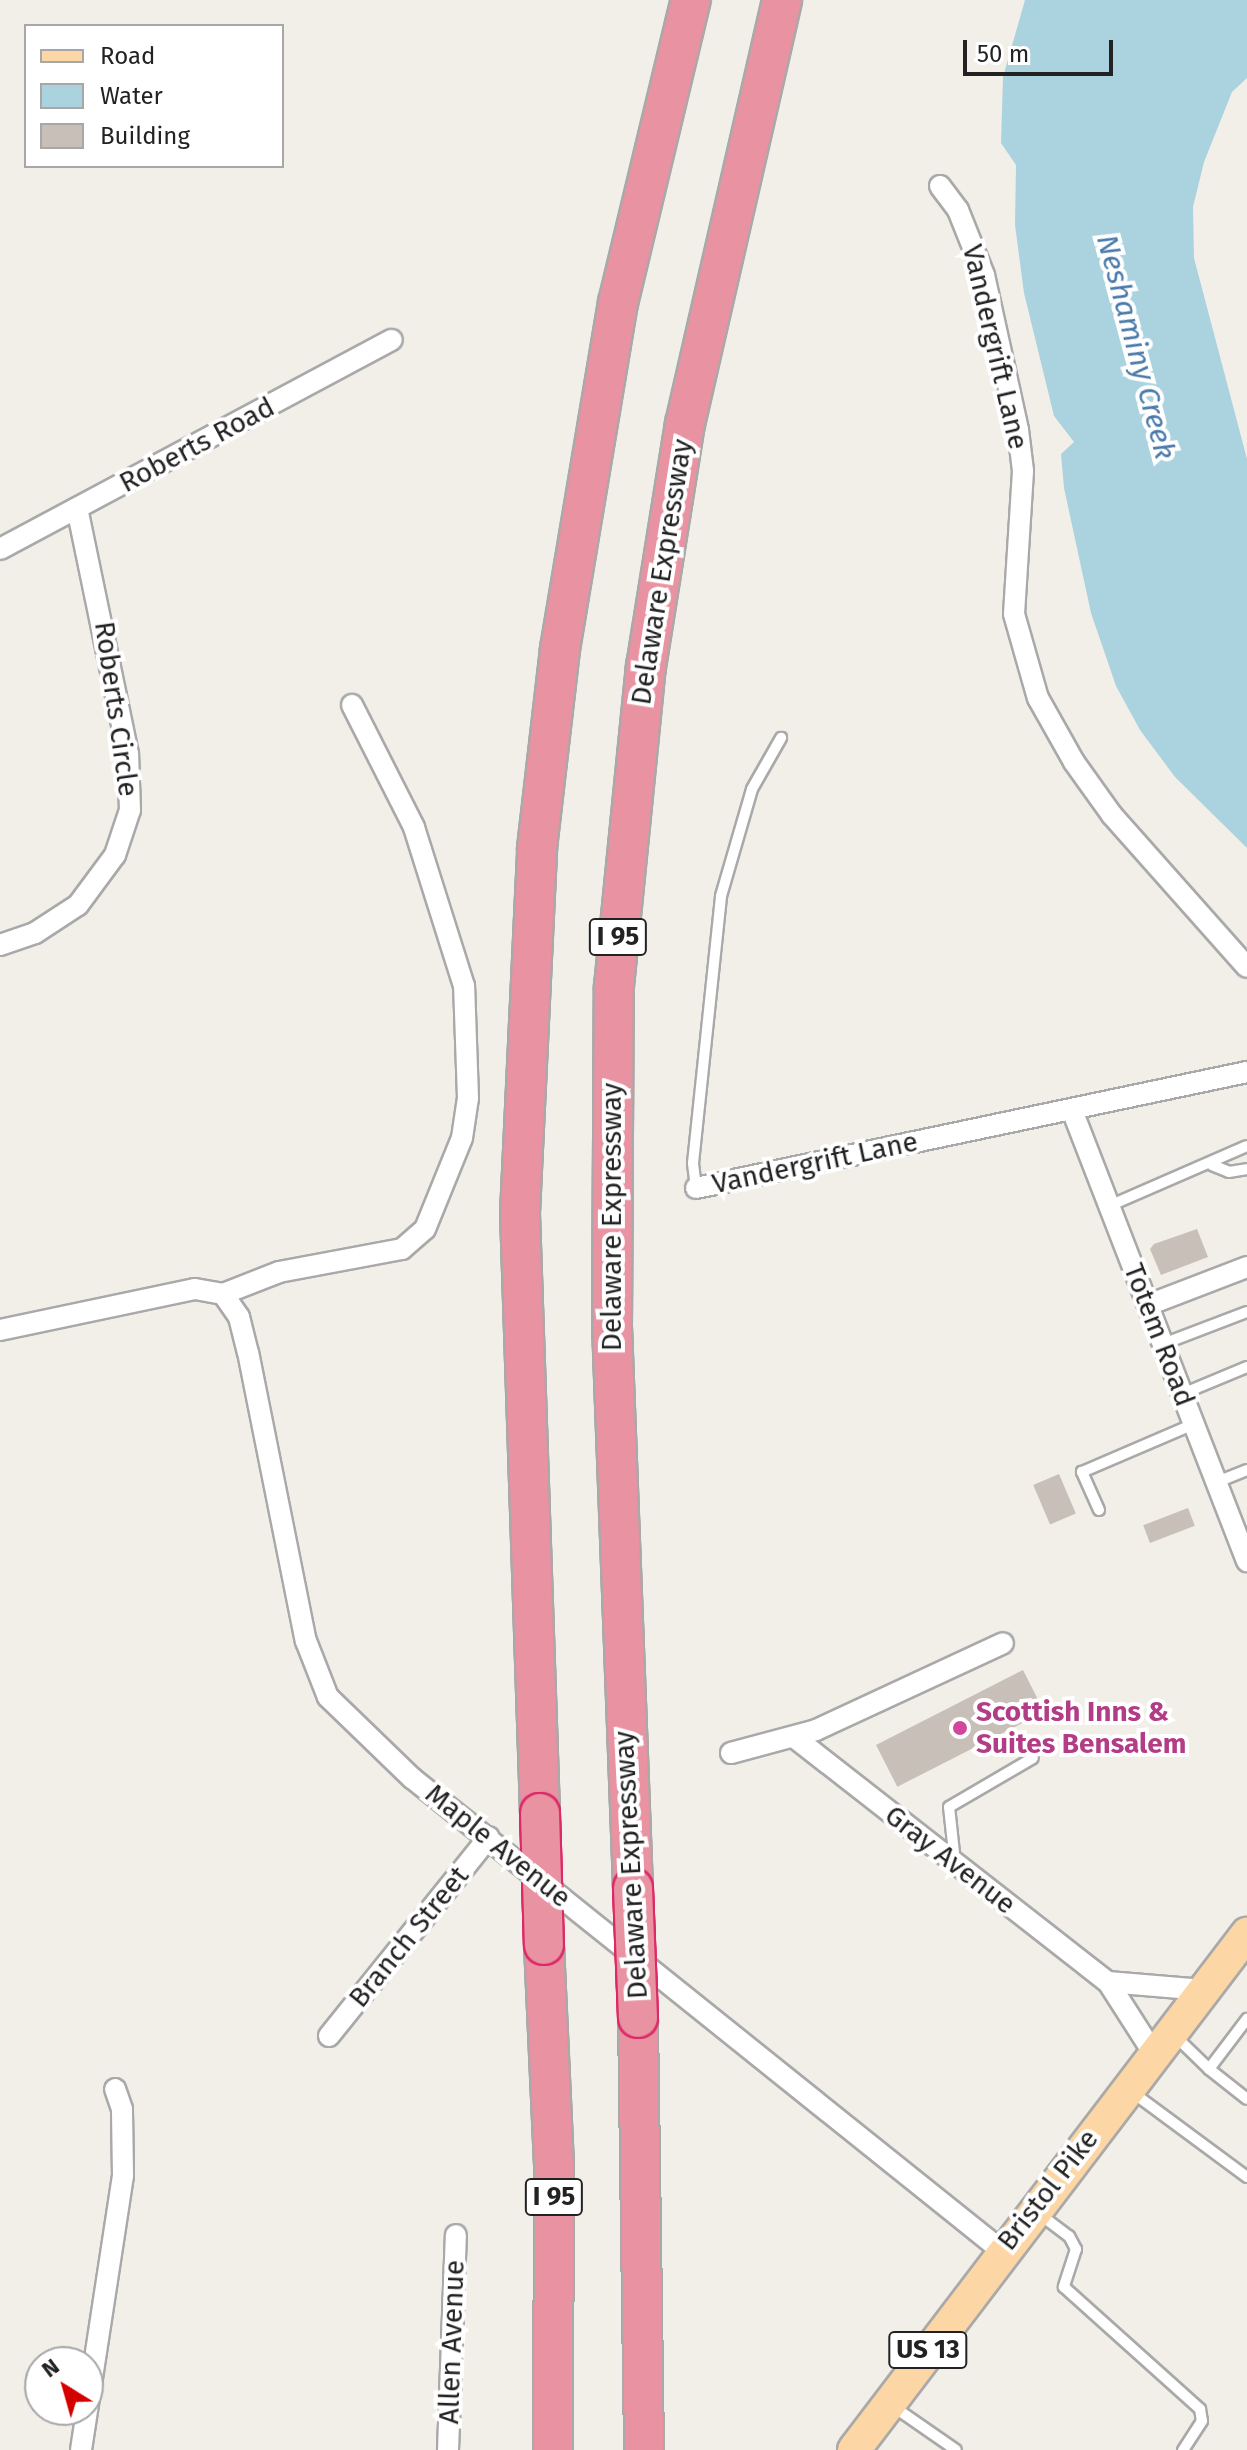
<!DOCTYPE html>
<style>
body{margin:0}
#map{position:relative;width:1247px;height:2450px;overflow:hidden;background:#f2efe9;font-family:"Fira Sans",sans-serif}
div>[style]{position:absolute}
.water>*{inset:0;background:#aad3df}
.building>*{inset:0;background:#c7bfb8;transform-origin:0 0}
.roads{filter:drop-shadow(2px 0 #a9a9a9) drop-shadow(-2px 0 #a9a9a9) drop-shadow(0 2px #a9a9a9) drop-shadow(0 -2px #a9a9a9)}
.lane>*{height:10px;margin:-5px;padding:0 5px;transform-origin:5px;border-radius:5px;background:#fff}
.street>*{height:20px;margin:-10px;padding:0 10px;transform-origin:10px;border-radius:10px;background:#fff}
.primary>*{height:32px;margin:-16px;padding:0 16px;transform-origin:16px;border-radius:16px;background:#fcd6a4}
.highway>*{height:38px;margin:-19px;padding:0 19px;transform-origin:19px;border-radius:19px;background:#e892a2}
.bridges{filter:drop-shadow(2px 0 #dc2a67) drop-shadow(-2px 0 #dc2a67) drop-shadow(0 2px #dc2a67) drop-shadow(0 -2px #dc2a67)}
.highway-bridge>*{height:38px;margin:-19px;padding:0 19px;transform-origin:19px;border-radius:19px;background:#e892a2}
.dots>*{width:22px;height:22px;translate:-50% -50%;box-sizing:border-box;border:4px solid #fff;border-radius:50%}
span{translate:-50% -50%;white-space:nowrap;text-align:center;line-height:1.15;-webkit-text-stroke:8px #fff;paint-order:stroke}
.shield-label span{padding:2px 6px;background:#fff;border:2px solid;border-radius:6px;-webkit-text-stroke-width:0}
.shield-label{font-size:26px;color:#222;font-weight:700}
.street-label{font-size:28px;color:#222}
.hotel-label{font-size:28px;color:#b23c85;font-weight:700}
.left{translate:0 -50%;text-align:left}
.water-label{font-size:30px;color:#4a7aab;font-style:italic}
.legend{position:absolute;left:24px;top:24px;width:260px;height:144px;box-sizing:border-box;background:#fff;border:2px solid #a7a7a7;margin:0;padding:10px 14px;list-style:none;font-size:24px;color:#222}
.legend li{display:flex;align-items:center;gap:16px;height:40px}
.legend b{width:40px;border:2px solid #a7a7a7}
.north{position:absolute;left:24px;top:2346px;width:80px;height:80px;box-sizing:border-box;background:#fff;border:2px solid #a7a7a7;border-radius:50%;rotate:323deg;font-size:22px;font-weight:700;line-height:32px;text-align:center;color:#222}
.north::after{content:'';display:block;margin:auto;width:28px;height:36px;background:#d40000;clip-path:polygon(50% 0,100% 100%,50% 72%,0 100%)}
.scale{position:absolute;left:963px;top:40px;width:150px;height:36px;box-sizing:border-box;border:4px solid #222;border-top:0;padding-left:10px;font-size:24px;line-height:28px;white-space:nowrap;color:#222;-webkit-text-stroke:6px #fff;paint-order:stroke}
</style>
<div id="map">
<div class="water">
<div style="clip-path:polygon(1025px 0,1247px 0,1247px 78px,1232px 92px,1204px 162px,1193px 207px,1194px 258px,1247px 459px,1247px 848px,1175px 777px,1140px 730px,1116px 686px,1091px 613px,1064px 488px,1061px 454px,1074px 442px,1054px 416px,1024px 293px,1015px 225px,1016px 165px,1001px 143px,1003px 77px)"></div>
</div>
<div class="building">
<div style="clip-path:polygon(1197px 1229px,1208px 1257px,1161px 1275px,1150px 1249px,1154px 1244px)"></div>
<div style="left:1059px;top:1474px;width:43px;height:28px;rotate:67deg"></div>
<div style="left:1188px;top:1508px;width:19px;height:48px;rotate:69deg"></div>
<div style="left:1023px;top:1670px;width:47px;height:165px;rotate:63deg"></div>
</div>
<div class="roads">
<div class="lane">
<div style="left:1212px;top:1165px;width:18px;rotate:22deg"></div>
<div style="left:1229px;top:1172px;width:18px;rotate:-9deg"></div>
<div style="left:696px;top:1188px;width:25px;rotate:-97deg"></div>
<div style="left:693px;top:1163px;width:268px;rotate:-84deg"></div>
<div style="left:721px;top:896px;width:111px;rotate:-73.8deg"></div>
<div style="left:752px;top:789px;width:59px;rotate:-60.4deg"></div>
<div style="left:1109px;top:1206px;width:150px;rotate:-23.5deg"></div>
<div style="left:1163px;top:1344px;width:90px;rotate:-20.9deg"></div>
<div style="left:1182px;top:1394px;width:70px;rotate:-22.6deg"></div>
<div style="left:1217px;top:1482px;width:32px;rotate:-22deg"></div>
<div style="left:1099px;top:1510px;width:42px;rotate:-114.1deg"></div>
<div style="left:1082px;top:1472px;width:122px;rotate:-23.2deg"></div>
<div style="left:955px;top:1862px;width:55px;rotate:-96.2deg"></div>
<div style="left:949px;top:1807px;width:97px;rotate:-30.3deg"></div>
<div style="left:1175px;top:2036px;width:47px;rotate:44.1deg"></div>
<div style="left:1209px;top:2069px;width:63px;rotate:-52.8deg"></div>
<div style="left:1209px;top:2069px;width:48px;rotate:38.3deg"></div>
<div style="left:1132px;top:2092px;width:143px;rotate:36.5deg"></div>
<div style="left:1038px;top:2213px;width:39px;rotate:37deg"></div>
<div style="left:1069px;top:2236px;width:15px;rotate:62deg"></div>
<div style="left:1076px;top:2249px;width:40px;rotate:108deg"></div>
<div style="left:1064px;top:2287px;width:183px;rotate:41.9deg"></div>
<div style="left:1200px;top:2409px;width:12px;rotate:81deg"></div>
<div style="left:1202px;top:2421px;width:35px;rotate:123deg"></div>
<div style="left:894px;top:2407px;width:75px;rotate:34.7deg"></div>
</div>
<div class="street">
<div style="left:940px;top:186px;width:30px;rotate:53deg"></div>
<div style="left:958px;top:210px;width:70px;rotate:68.2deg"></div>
<div style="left:984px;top:275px;width:159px;rotate:77.6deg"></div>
<div style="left:1018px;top:430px;width:41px;rotate:83deg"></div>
<div style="left:1023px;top:471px;width:143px;rotate:93.6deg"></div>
<div style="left:1014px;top:614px;width:87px;rotate:74.1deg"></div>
<div style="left:1038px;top:698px;width:73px;rotate:60.6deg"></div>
<div style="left:1074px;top:762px;width:65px;rotate:54.4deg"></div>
<div style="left:1112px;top:815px;width:203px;rotate:48.4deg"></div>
<div style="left:0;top:549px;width:444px;rotate:-28.1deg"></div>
<div style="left:0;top:945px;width:37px;rotate:-19deg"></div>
<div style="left:35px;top:933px;width:51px;rotate:-33.1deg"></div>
<div style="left:78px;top:905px;width:62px;rotate:-53.5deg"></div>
<div style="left:115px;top:855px;width:47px;rotate:-71.6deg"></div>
<div style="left:130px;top:810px;width:56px;rotate:-92deg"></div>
<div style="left:128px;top:754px;width:251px;rotate:-101.7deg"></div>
<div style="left:1072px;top:1110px;width:484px;rotate:68.8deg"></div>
<div style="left:696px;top:1188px;width:563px;rotate:-11.89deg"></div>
<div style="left:223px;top:1294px;width:28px;rotate:55deg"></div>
<div style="left:239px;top:1317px;width:36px;rotate:76deg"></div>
<div style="left:248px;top:1352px;width:295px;rotate:78.7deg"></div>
<div style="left:306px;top:1641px;width:60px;rotate:68.6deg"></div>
<div style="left:328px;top:1697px;width:117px;rotate:44deg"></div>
<div style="left:412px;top:1778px;width:756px;rotate:38.72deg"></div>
<div style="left:1148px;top:1305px;width:106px;rotate:-21deg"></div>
<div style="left:0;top:1330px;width:199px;rotate:-11.9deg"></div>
<div style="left:195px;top:1289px;width:28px;rotate:10deg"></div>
<div style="left:223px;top:1294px;width:60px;rotate:-21.4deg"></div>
<div style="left:279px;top:1272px;width:125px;rotate:-10.6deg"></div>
<div style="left:402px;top:1249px;width:30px;rotate:-41deg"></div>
<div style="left:425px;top:1229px;width:98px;rotate:-67.9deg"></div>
<div style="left:462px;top:1138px;width:40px;rotate:-81.5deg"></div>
<div style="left:468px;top:1098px;width:112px;rotate:-92deg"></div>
<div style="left:464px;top:986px;width:167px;rotate:-107.5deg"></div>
<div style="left:414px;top:827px;width:137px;rotate:-116.9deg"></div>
<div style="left:794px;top:1737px;width:398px;rotate:38deg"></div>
<div style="left:1108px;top:1982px;width:85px;rotate:57.4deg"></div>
<div style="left:731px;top:1753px;width:88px;rotate:-15.1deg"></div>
<div style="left:816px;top:1730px;width:206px;rotate:-24.9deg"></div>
<div style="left:1108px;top:1982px;width:96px;rotate:4.8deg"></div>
<div style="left:329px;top:2036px;width:255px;rotate:-51.2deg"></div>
<div style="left:81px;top:2450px;width:278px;rotate:-81.3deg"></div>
<div style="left:123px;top:2175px;width:66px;rotate:-90.9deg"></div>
<div style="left:122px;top:2109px;width:21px;rotate:-109deg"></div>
<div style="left:448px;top:2450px;width:215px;rotate:-87.9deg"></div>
</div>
<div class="primary">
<div style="left:854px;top:2450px;width:649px;rotate:-52.71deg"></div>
</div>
<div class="highway">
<div style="left:540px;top:1813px;width:600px;rotate:-91.91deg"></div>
<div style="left:520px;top:1213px;width:365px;rotate:-87.3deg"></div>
<div style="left:537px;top:848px;width:200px;rotate:-83.4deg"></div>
<div style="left:560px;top:649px;width:351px;rotate:-80.5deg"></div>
<div style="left:618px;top:303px;width:312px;rotate:-76.5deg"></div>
<div style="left:633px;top:1888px;width:561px;rotate:-92.14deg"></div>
<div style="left:612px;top:1327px;width:341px;rotate:-89.7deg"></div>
<div style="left:614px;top:986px;width:321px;rotate:-84.3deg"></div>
<div style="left:646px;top:667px;width:246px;rotate:-80.9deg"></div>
<div style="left:685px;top:424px;width:435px;rotate:-77.1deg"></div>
<div style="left:544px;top:1945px;width:218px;rotate:87.4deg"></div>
<div style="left:554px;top:2163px;width:287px;rotate:90.2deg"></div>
<div style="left:638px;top:2018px;width:432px;rotate:89.2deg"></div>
</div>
</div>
<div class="bridges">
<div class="highway-bridge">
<div style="left:540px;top:1813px;width:132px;rotate:88.3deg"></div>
<div style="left:633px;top:1888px;width:130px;rotate:87.8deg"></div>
</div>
</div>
<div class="dots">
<div style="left:960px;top:1728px;background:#d1479c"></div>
</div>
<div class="shield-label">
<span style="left:618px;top:937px">I 95</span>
<span style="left:554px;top:2197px">I 95</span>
<span style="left:928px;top:2350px">US 13</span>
</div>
<div class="street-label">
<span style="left:995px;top:347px;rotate:77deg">Vandergrift Lane</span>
<span style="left:197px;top:445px;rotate:-28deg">Roberts Road</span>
<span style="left:662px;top:572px;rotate:-81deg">Delaware Expressway</span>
<span style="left:116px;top:709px;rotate:82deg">Roberts Circle</span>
<span style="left:815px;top:1163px;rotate:-12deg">Vandergrift Lane</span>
<span style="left:612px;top:1217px;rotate:-90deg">Delaware Expressway</span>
<span style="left:1159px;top:1335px;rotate:69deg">Totem Road</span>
<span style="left:498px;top:1846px;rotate:39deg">Maple Avenue</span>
<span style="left:950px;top:1860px;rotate:38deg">Gray Avenue</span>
<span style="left:631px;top:1865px;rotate:-93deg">Delaware Expressway</span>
<span style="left:409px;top:1937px;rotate:-51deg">Branch Street</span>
<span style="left:1048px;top:2190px;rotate:-52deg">Bristol Pike</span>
<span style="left:452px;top:2342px;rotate:-88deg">Allen Avenue</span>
</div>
<div class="hotel-label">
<span class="left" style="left:976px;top:1728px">Scottish Inns &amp;<br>Suites Bensalem</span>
</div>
<div class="water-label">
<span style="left:1136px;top:347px;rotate:75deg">Neshaminy Creek</span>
</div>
<ul class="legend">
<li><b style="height:10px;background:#fcd6a4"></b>Road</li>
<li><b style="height:22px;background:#aad3df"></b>Water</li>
<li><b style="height:22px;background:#c7bfb8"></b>Building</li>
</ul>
<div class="north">N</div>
<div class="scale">50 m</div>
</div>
